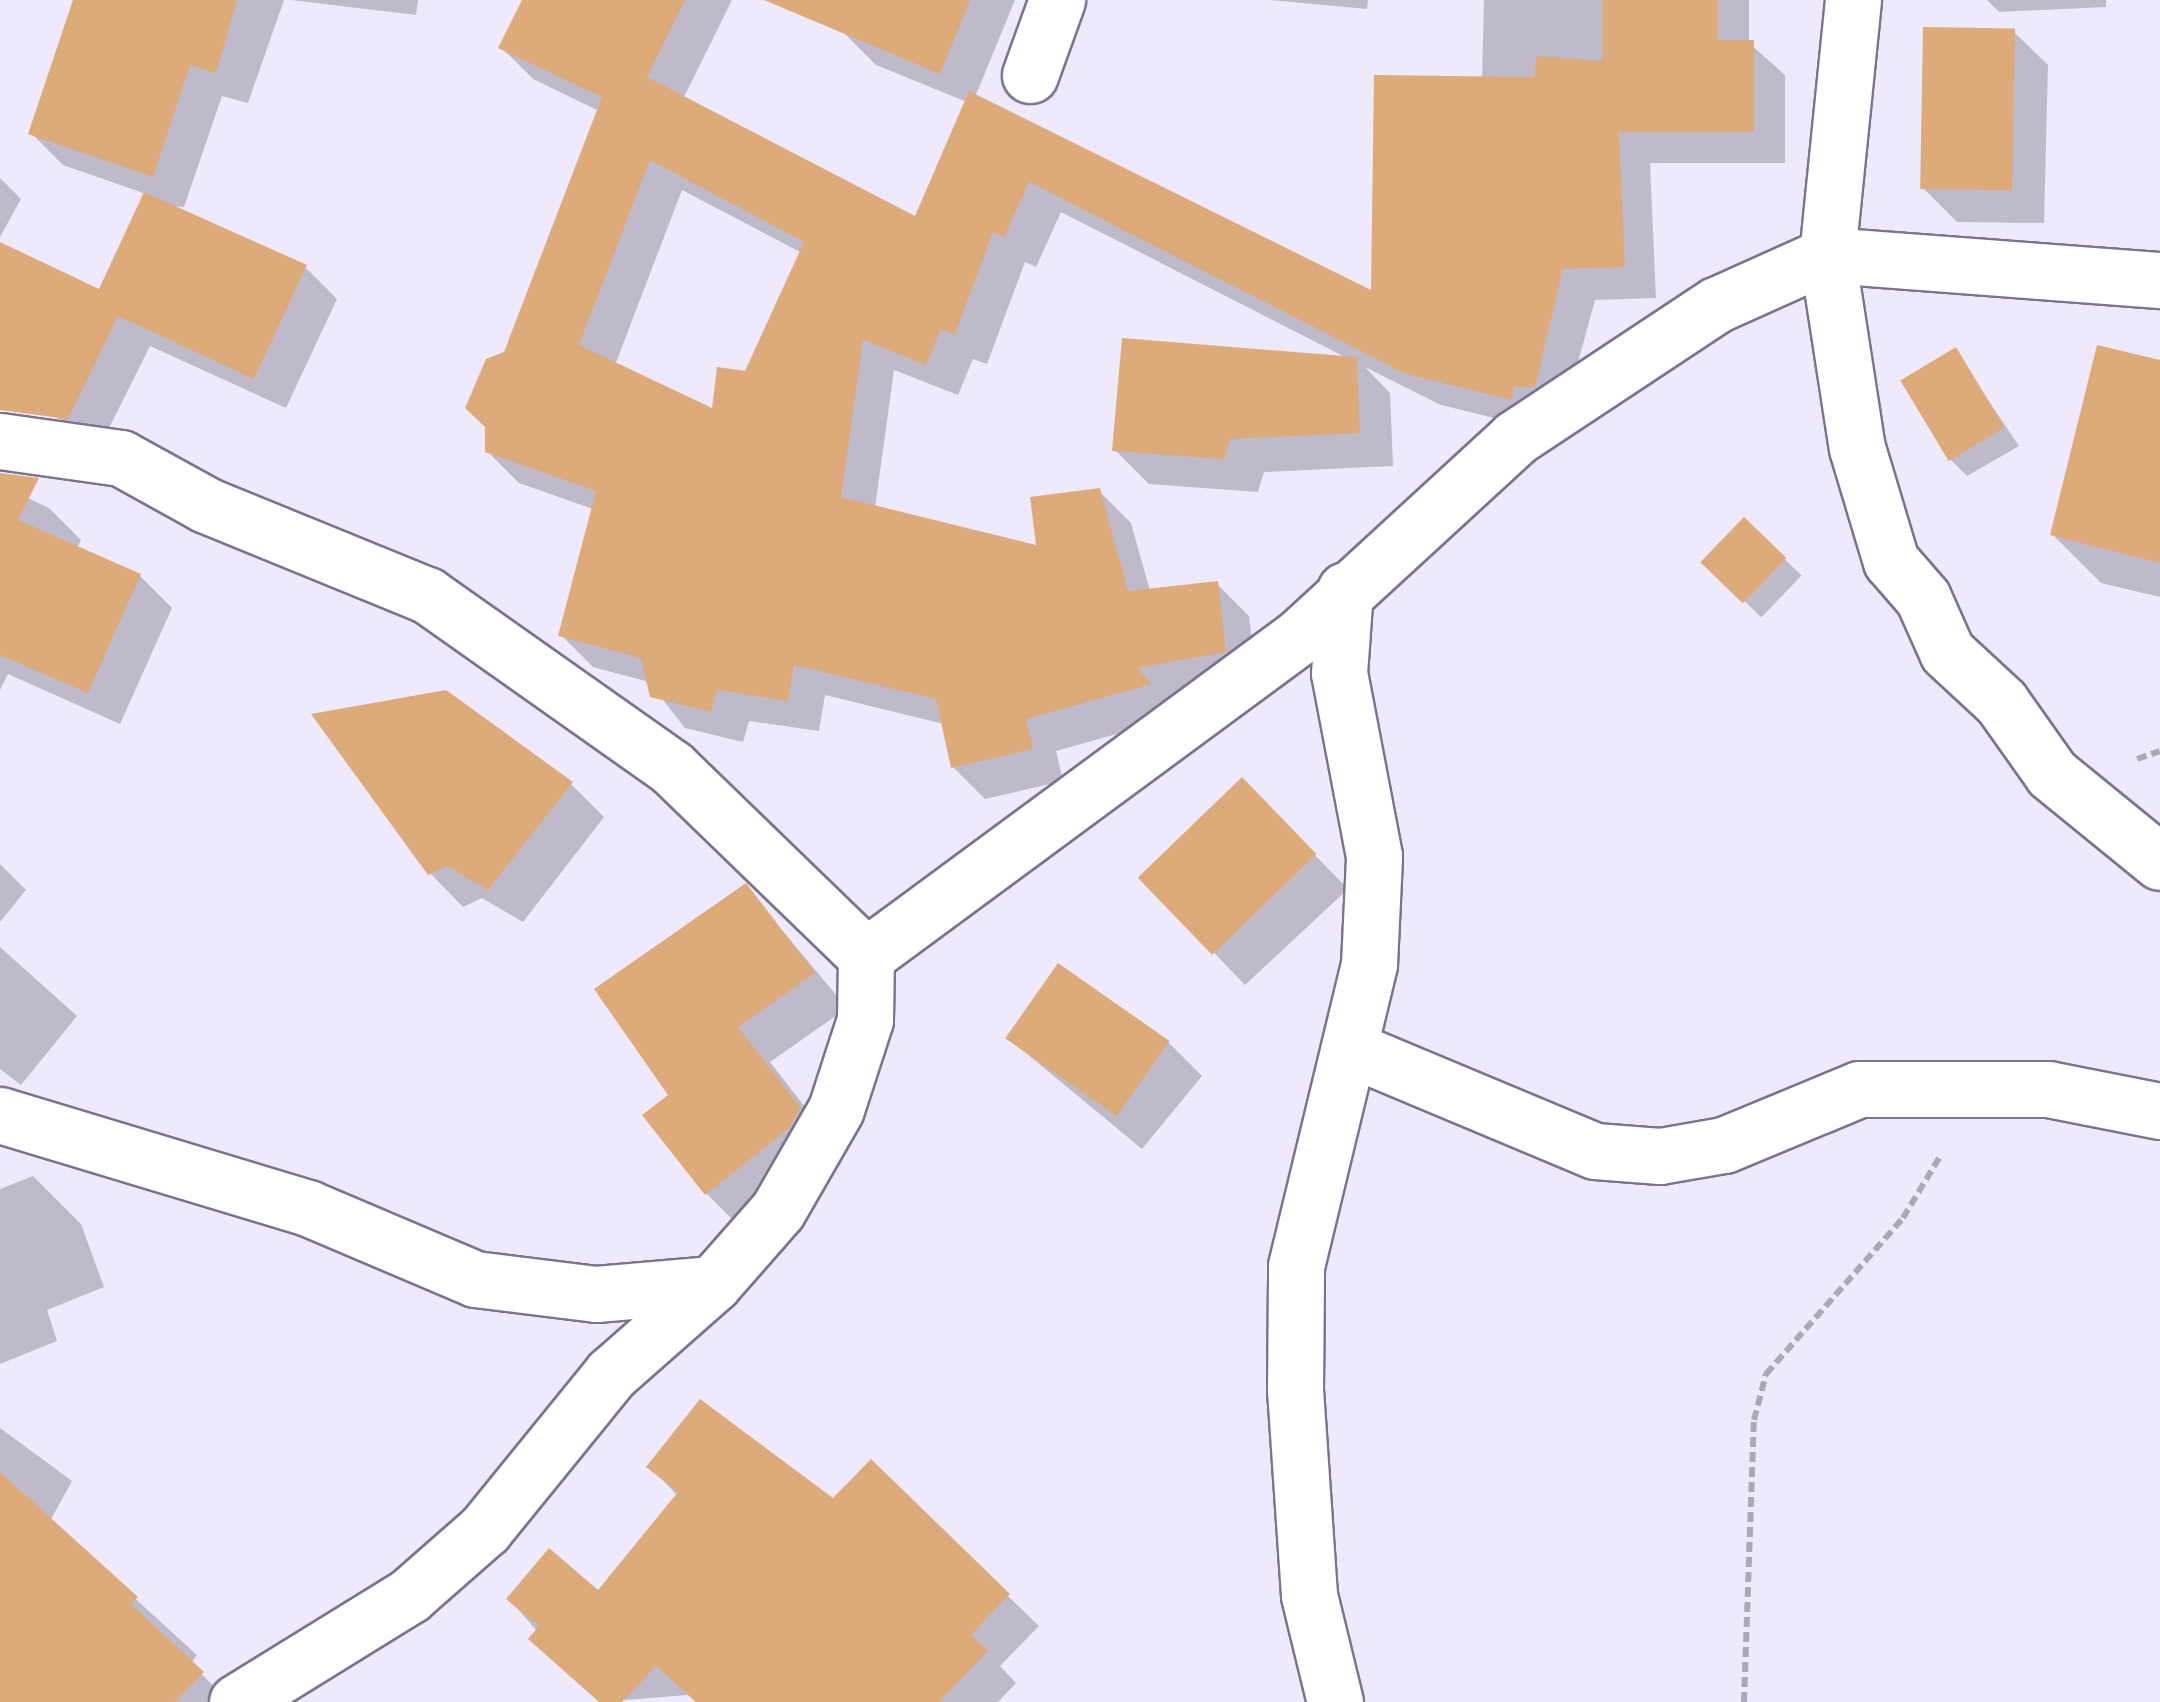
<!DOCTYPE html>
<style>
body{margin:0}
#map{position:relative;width:2160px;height:1702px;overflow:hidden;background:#efe9fc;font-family:"Work Sans",sans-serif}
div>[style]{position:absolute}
.shadow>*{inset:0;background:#0003;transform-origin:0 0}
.building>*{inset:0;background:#ddab7a;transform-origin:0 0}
.path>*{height:6px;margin-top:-3px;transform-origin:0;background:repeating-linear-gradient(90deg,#ada8b8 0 10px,transparent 0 15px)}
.roads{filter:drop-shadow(2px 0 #7c738e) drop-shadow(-2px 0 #7c738e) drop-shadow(0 2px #7c738e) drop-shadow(0 -2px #7c738e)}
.minor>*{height:55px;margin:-27.5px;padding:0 27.5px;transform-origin:27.5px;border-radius:27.5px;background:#fff}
span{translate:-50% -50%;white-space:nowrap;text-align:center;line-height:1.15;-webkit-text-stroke:8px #fff;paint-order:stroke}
</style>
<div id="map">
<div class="shadow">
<div style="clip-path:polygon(75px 0,284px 0,248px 103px,222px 96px,184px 207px,169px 206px,305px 267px,337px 299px,286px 408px,150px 346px,103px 440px,0 391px,0 245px,100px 292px,146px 194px,63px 165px,31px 133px)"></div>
<div style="clip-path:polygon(291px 0,418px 0,416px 15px)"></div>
<div style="clip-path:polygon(evenodd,525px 0,732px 0,683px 99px,916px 219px,967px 102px,876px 65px,844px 33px,770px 0,1015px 0,975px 97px,1373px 294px,1482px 79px,1484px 0,1749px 0,1749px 43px,1785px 75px,1785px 163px,1650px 163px,1656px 298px,1595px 300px,1562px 421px,1543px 430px,1441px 405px,1365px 367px,1390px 393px,1393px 466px,1264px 472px,1258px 492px,1149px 484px,1115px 450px,1349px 359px,1061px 212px,1036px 267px,1025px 262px,987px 364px,973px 359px,958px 395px,894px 370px,875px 508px,1039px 548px,1099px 491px,1131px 523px,1150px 591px,1217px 584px,1249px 616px,1257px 684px,1165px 700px,1181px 716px,1056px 751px,1063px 781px,985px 799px,953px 767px,944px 724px,825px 695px,819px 731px,749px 721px,743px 742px,685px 728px,649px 682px,593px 667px,561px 635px,593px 509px,519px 483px,487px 451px,506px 354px,599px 111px,533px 79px,501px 47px,525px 0,682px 190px,802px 253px,746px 373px,714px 412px,615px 365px,682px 190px)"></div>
<div style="clip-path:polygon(1270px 0,1368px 0,1367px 9px)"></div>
<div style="clip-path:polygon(1987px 0,2106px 0,2106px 7px,1999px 12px)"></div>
<div style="clip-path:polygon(2014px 32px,2048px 65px,2044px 223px,1957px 222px,1923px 188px)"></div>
<div style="clip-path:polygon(0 178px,21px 199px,0 237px)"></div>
<div style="clip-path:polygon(1955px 351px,2019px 446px,1967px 476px,1950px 459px)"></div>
<div style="clip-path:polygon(2160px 363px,2160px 597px,2101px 583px,2053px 535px)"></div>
<div style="clip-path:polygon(0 485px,49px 508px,81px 540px,77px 548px,140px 576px,172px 608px,120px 724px,8px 674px,0 690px)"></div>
<div style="left:1744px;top:520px;width:80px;height:58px;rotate:44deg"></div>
<div style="clip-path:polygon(571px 784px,604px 817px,523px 922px,482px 898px,463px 907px,430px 873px)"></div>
<div style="clip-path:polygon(1275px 814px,1348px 889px,1245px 985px,1140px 876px)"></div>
<div style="clip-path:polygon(0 864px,26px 890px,0 922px)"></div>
<div style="clip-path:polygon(746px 887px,847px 1008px,770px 1062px,833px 1143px,740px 1227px,706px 1193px,672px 1095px)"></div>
<div style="clip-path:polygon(0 947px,77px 1016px,21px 1085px,0 1069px)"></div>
<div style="clip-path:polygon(1008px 1038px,1168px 1042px,1202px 1076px,1142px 1149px)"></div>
<div style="clip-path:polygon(33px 1176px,81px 1224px,104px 1287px,47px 1310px,57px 1341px,0 1364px,0 1189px)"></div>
<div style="clip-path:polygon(0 1428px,72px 1481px,50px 1521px,197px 1655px,191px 1664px,230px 1702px,0 1702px)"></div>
<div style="clip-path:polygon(871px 1463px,1039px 1626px,1000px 1666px,1016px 1683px,998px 1702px,696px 1702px,688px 1695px,599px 1702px,509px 1599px,598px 1594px,678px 1496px,650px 1467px,833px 1502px)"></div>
</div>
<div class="building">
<div style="clip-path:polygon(73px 0,237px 0,216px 73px,190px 65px,153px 177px,28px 134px)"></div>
<div style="clip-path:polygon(evenodd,522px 0,685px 0,647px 77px,915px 216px,969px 91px,1371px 290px,1374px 75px,1535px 77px,1536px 56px,1602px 61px,1602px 0,1718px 0,1718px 40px,1754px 40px,1754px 132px,1619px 132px,1625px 267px,1563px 269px,1535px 387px,1514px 387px,1512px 400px,1406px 374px,1029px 182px,1004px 237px,993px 232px,955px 334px,941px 329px,926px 365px,863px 340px,841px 497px,1036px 545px,1030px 497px,1100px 488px,1128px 591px,1218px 581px,1226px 652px,1137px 668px,1152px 684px,1026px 719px,1033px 749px,951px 768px,936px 699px,794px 665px,788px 701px,717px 690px,711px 712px,650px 697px,641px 658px,558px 636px,596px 491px,485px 452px,485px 427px,465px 408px,486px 359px,504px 352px,602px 97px,498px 48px,522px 0,650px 160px,804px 242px,745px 371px,717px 367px,712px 408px,579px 345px,650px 160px)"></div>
<div style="clip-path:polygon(764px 0,970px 0,940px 74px)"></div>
<div style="left:1923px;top:27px;width:92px;height:162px;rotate:1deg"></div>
<div style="clip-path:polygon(144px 192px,307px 265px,254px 379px,118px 316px,68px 419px,0 410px,0 242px,99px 289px)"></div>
<div style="clip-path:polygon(1122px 338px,1357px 357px,1360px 433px,1230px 439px,1224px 459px,1112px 451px)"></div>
<div style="clip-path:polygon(2097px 345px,2160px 360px,2160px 563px,2050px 535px)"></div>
<div style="left:1956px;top:347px;width:94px;height:65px;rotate:59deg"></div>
<div style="clip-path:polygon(0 473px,39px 478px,18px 520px,141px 574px,88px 693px,0 655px)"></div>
<div style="left:1744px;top:517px;width:59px;height:63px;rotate:44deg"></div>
<div style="clip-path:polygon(446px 690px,573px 782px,488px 890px,447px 866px,428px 875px,311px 714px)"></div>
<div style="left:1242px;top:777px;width:107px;height:145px;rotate:46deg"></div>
<div style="clip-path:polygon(746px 883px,815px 973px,738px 1027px,801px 1108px,788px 1129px,705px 1195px,642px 1115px,668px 1095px,594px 989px)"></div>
<div style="left:1058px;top:963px;width:136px;height:92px;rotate:35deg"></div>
<div style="clip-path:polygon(700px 1399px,833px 1498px,871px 1459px,1010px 1594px,971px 1635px,988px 1651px,939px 1702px,696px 1702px,656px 1666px,622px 1702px,599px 1702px,528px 1639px,539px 1626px,506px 1599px,549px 1548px,598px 1590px,678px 1492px,646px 1467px)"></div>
<div style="clip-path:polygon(0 1472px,138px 1597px,131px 1604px,204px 1672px,175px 1702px,0 1702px)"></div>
</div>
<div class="path">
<div style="left:2137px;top:759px;width:24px;rotate:-19deg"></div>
<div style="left:1744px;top:1702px;width:282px;rotate:-88deg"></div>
<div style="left:1754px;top:1420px;width:48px;rotate:-75.4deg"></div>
<div style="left:1766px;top:1374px;width:208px;rotate:-48.7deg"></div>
<div style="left:1903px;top:1218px;width:70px;rotate:-59deg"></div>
</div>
<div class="roads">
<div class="minor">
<div style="left:1853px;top:0;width:256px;rotate:95.8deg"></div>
<div style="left:1827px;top:255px;width:334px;rotate:4.3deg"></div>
<div style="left:1030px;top:75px;width:80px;rotate:-70.2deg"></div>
<div style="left:0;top:441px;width:122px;rotate:8deg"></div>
<div style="left:121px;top:458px;width:97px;rotate:28.9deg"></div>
<div style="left:206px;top:505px;width:239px;rotate:22.2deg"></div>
<div style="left:427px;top:595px;width:299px;rotate:35.2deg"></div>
<div style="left:671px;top:767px;width:272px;rotate:44.1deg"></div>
<div style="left:866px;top:956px;width:539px;rotate:-36.4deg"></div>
<div style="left:1300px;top:636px;width:292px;rotate:-42.6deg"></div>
<div style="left:1515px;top:438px;width:241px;rotate:-33.5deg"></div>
<div style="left:1716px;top:305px;width:122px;rotate:-24.2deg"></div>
<div style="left:1827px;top:255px;width:195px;rotate:81.2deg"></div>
<div style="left:1857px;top:448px;width:118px;rotate:73.3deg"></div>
<div style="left:1891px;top:561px;width:49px;rotate:49.1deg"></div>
<div style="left:1923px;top:598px;width:59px;rotate:66deg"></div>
<div style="left:1947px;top:652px;width:74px;rotate:42.8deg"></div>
<div style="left:2001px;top:702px;width:88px;rotate:54.7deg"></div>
<div style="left:2052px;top:774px;width:139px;rotate:39.2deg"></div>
<div style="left:1351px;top:1049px;width:264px;rotate:22.7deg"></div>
<div style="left:1595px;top:1151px;width:65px;rotate:4.4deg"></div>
<div style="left:1660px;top:1156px;width:65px;rotate:-9.8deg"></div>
<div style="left:1724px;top:1145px;width:146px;rotate:-22.5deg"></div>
<div style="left:1859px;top:1089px;width:189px"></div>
<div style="left:2048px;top:1089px;width:114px;rotate:11.1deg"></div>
<div style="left:0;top:1115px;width:322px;rotate:16.8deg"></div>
<div style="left:308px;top:1208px;width:181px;rotate:23deg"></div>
<div style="left:475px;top:1279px;width:122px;rotate:7.1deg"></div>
<div style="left:596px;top:1294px;width:117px;rotate:-4.9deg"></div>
<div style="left:713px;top:1284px;width:98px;rotate:-48.7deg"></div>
<div style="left:778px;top:1210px;width:116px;rotate:-60.1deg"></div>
<div style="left:836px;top:1109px;width:94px;rotate:-72deg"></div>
<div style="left:865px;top:1020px;width:64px;rotate:-89.1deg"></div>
<div style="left:237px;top:1702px;width:203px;rotate:-31.7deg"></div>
<div style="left:410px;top:1595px;width:100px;rotate:-41.3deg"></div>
<div style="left:485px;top:1529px;width:200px;rotate:-50.9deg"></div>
<div style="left:611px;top:1374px;width:136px;rotate:-41.4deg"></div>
<div style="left:1335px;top:1702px;width:110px;rotate:-103.7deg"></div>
<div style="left:1309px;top:1595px;width:204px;rotate:-93.9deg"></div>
<div style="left:1295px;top:1391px;width:125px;rotate:-89.5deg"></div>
<div style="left:1296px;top:1266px;width:311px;rotate:-76.4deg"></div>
<div style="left:1369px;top:964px;width:108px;rotate:-87.3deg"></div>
<div style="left:1374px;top:856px;width:186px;rotate:-100.8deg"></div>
<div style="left:1339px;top:673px;width:83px;rotate:-85.9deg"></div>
</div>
</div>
</div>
